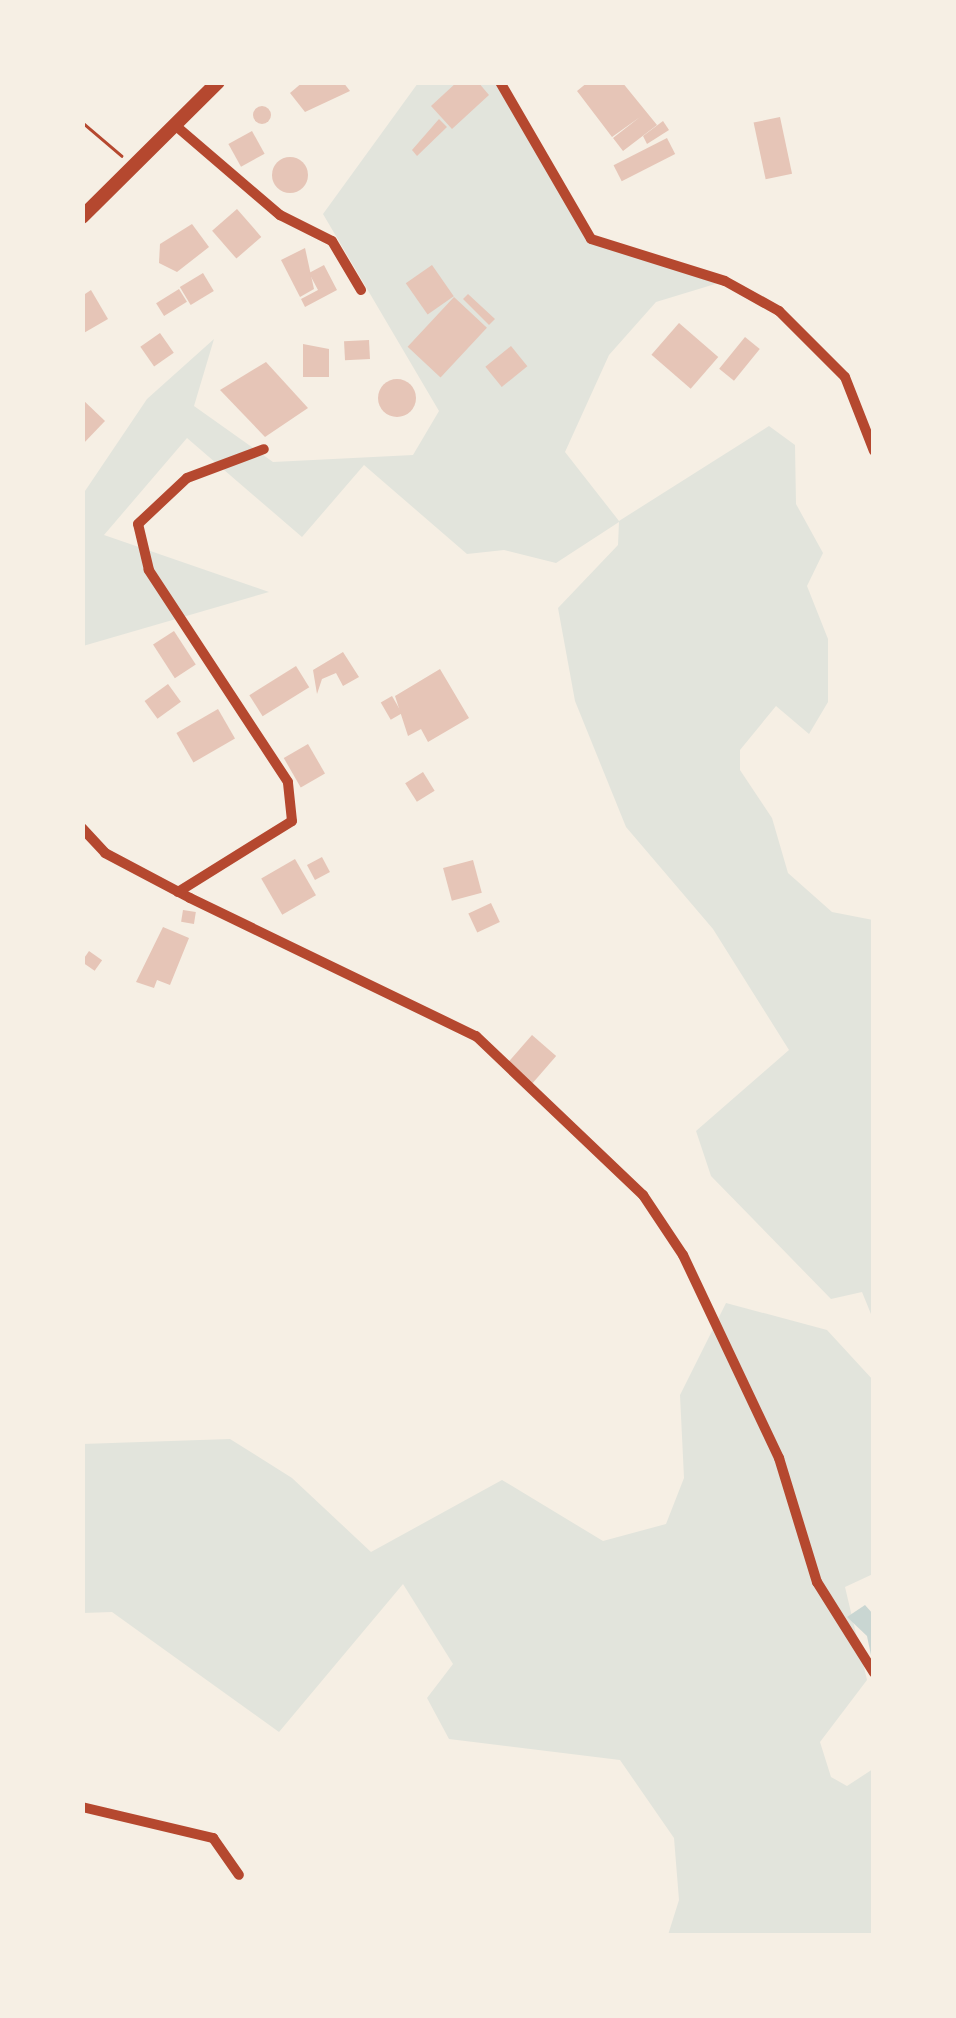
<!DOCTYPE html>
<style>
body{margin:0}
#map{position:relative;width:956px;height:2018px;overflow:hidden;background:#f6efe4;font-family:"PT Sans Narrow",sans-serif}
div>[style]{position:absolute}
.green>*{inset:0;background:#e2e4dc}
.water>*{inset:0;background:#c9d6d2}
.building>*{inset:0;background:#e6c5b7;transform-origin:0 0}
.round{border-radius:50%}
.path>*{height:2.5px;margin:-1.25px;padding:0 1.25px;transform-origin:1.25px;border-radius:1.25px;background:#b5482f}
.minor>*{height:10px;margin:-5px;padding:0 5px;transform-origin:5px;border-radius:5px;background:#b5482f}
.secondary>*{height:14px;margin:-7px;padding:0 7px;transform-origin:7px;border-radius:7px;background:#b5482f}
span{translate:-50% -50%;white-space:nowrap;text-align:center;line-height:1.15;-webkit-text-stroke:10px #f6efe4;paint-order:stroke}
.frame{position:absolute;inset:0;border:85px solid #f6efe4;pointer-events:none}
</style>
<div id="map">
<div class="green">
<div style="clip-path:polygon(418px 83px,500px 83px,591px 239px,725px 281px,656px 302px,609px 355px,565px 452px,619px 521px,769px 426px,795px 445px,796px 504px,823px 553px,807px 586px,828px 639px,828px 702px,809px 734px,776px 706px,740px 750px,740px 770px,772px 818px,788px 873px,832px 912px,873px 920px,873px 1319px,862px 1292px,831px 1299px,711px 1176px,696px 1131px,789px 1050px,713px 929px,626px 827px,575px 701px,558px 608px,618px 545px,619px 522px,556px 563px,504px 550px,467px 554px,364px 465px,302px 537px,187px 438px,104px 535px,269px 592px,83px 646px,83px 494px,147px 399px,214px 339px,194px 406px,273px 462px,413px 455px,439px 411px,323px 214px)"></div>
<div style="clip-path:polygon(726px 1303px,827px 1330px,873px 1380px,873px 1574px,845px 1587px,867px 1680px,820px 1742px,831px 1777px,847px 1786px,873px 1769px,873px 1935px,668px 1935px,679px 1900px,674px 1838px,620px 1760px,449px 1739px,427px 1698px,453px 1664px,403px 1584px,279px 1732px,112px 1612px,83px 1613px,82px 1444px,230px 1439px,292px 1478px,371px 1552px,502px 1480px,603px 1541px,666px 1524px,684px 1478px,680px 1395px)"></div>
</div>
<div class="water">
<div style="clip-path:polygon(865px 1605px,873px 1614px,873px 1665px,867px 1636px,847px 1617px)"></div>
</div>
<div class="building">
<div style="clip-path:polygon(303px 82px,343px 82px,350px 91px,305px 112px,290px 93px)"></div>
<div style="clip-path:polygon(457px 82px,478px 82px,489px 95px,452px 129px,431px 106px)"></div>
<div style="clip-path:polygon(588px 82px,622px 82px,657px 125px,623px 151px,613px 138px,640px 117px,612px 137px,577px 91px)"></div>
<div class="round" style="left:253px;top:106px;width:18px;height:18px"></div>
<div style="left:780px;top:117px;width:58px;height:27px;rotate:78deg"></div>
<div style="clip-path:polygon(439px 119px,447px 127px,417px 156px,412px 150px)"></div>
<div style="clip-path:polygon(663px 121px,669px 130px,647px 144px,643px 136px)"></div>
<div style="left:252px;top:131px;width:26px;height:27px;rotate:61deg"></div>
<div style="left:667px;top:138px;width:18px;height:60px;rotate:63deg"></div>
<div class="round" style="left:272px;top:157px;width:36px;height:36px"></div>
<div style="left:237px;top:209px;width:37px;height:33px;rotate:49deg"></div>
<div style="clip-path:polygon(192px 224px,209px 247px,177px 272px,159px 263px,160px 244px)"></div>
<div style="clip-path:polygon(305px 248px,314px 289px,300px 297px,281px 260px)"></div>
<div style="clip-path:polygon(324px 265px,337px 290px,305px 307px,301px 299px,318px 290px,309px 273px)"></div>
<div style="left:432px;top:265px;width:38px;height:32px;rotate:55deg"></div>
<div style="left:203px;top:273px;width:21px;height:27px;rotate:59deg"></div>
<div style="left:179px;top:289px;width:15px;height:27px;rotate:58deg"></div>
<div style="clip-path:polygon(91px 290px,108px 319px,82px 334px,82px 296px)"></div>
<div style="clip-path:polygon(468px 294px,495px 319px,489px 325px,463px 299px)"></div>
<div style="left:454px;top:297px;width:45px;height:68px;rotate:43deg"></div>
<div style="left:679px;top:323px;width:52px;height:42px;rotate:41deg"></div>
<div style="left:160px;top:333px;width:24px;height:24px;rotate:55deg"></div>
<div style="left:745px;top:337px;width:19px;height:41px;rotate:39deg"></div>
<div style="left:369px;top:340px;width:19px;height:25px;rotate:87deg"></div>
<div style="clip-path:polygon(303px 344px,329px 349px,329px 377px,303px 377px)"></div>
<div style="left:511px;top:346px;width:26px;height:33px;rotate:51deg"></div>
<div style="clip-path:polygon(266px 362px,308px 408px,265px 437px,220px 390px)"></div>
<div class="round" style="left:378px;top:379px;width:38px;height:38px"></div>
<div style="clip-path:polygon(82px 399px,105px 421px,82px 445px)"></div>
<div style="left:174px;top:631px;width:40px;height:25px;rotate:57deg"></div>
<div style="clip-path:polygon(343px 652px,359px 677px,343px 686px,336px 673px,322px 679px,317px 694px,313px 670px)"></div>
<div style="left:296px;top:666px;width:25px;height:55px;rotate:58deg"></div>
<div style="clip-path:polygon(440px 669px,469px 718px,428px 742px,421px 729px,408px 736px,395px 696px)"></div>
<div style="left:168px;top:684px;width:22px;height:29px;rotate:54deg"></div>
<div style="left:392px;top:696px;width:20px;height:13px;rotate:60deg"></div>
<div style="left:218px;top:709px;width:34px;height:48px;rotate:60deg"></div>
<div style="left:308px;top:744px;width:34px;height:28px;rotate:60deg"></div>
<div style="left:423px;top:772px;width:22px;height:21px;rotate:58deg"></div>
<div style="left:322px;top:857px;width:17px;height:17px;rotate:62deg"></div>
<div style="left:295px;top:859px;width:42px;height:39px;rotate:60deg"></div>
<div style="left:473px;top:860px;width:34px;height:31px;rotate:75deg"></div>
<div style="left:491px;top:903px;width:21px;height:25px;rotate:65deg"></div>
<div style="left:183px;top:910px;width:13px;height:12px;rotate:9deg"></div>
<div style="clip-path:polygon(163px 927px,189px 938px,170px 985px,157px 980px,154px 988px,136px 982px)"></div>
<div style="left:89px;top:951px;width:16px;height:13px;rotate:35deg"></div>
<div style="left:532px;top:1035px;width:32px;height:38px;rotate:41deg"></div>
</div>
<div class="path">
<div style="left:82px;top:122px;width:52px;rotate:40.4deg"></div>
</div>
<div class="minor">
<div style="left:500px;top:82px;width:181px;rotate:59.9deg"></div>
<div style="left:591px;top:239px;width:140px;rotate:17.4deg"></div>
<div style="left:725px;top:281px;width:62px;rotate:29.1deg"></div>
<div style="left:779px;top:311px;width:93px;rotate:45deg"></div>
<div style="left:845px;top:377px;width:79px;rotate:68.6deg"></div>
<div style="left:176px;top:126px;width:137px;rotate:40.6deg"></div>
<div style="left:280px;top:215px;width:58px;rotate:26.6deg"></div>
<div style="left:332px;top:241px;width:57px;rotate:59.4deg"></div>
<div style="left:82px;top:828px;width:34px;rotate:47deg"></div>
<div style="left:105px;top:853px;width:96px;rotate:27.9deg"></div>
<div style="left:190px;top:898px;width:318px;rotate:25.8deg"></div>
<div style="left:476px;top:1036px;width:231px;rotate:43.6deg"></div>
<div style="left:643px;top:1195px;width:72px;rotate:56.3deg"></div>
<div style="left:683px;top:1255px;width:225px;rotate:64.7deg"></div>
<div style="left:779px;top:1458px;width:130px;rotate:73deg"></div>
<div style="left:817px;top:1582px;width:107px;rotate:57.9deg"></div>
<div style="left:178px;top:892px;width:134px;rotate:-31.9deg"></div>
<div style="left:292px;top:821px;width:39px;rotate:-96deg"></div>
<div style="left:288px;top:782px;width:254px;rotate:-123.3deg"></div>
<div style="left:149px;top:570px;width:47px;rotate:-103.4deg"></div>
<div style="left:138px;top:524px;width:67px;rotate:-43.2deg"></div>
<div style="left:187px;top:478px;width:82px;rotate:-20.6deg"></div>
<div style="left:82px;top:1807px;width:135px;rotate:13.3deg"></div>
<div style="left:213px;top:1838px;width:45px;rotate:54.9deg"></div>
</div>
<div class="secondary">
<div style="left:82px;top:217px;width:192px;rotate:-44.8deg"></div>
</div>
<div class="frame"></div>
</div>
